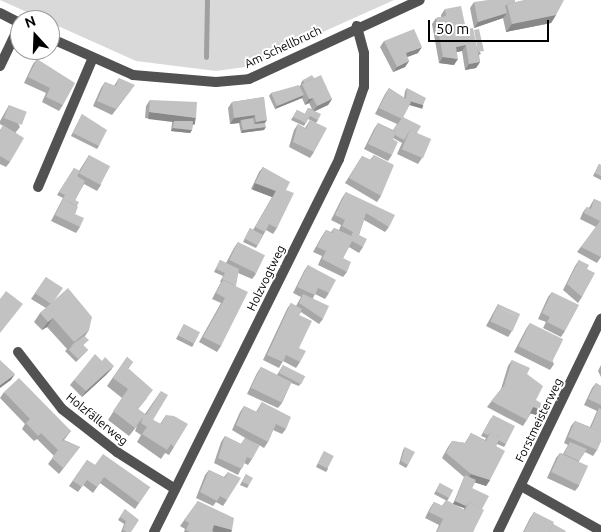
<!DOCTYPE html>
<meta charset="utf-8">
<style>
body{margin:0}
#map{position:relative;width:601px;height:532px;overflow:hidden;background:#fff;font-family:Ubuntu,sans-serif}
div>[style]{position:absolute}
.green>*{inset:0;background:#d9d9d9}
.stream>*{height:5px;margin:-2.5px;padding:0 2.5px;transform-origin:2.5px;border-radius:2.5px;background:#a0a0a0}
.minor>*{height:10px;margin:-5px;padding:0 5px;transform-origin:5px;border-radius:5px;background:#525252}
.tertiary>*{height:10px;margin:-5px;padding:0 5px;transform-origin:5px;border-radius:5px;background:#525252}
.wall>*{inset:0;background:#a7a7a7}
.shaded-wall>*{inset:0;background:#888;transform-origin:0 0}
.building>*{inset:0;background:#c2c2c2;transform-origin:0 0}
span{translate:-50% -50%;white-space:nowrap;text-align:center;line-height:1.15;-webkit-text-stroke:4px #fff;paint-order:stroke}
.street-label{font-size:12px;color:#000}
.north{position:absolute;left:10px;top:10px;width:50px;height:50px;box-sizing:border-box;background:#fff;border:1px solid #999;border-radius:50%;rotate:340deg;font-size:14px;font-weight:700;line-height:20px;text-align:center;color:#000}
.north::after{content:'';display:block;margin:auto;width:18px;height:22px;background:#000;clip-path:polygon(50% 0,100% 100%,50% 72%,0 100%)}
.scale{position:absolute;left:428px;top:20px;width:121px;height:22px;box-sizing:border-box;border:2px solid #000;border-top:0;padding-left:6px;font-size:15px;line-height:18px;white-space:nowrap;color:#000;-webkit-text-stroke:4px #fff;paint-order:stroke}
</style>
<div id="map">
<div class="green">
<div style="clip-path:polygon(0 0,394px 0,245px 67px,216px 71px,136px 61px)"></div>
</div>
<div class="stream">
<div style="left:206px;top:57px;width:57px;rotate:-89deg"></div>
</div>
<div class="minor">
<div style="left:0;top:66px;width:47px;rotate:-64.5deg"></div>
<div style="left:38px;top:187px;width:138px;rotate:-67deg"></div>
<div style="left:18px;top:352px;width:72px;rotate:52.3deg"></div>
<div style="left:62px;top:409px;width:70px;rotate:38deg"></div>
<div style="left:117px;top:452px;width:69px;rotate:32.5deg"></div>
<div style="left:521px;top:486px;width:92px;rotate:29.4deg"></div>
<div style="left:154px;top:532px;width:416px;rotate:-63.6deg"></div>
<div style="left:339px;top:159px;width:76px;rotate:-70.9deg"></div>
<div style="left:364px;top:87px;width:34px;rotate:-90deg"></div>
<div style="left:364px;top:53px;width:28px;rotate:-105deg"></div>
<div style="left:498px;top:532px;width:237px;rotate:-64.2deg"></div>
</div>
<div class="tertiary">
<div style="left:0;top:13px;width:22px;rotate:27deg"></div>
<div style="left:50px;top:38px;width:91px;rotate:24deg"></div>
<div style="left:133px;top:75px;width:83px;rotate:4.8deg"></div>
<div style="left:216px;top:82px;width:33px;rotate:-5deg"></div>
<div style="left:249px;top:79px;width:188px;rotate:-24.8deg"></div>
</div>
<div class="wall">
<div style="clip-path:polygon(474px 2px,515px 2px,556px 15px,551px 23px,506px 32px,503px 18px,474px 28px,470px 8px)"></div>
<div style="clip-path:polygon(445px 9px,466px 29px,481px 54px,479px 55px,480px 62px,476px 68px,465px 70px,462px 51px,457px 52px,454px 65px,439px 63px,432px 24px,436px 18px,441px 17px,441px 15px)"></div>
<div style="clip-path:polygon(384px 41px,418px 53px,407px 57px,409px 61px,405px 67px,393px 72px,380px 47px)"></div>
<div style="clip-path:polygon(37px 59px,63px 105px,59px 111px,42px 102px,46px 93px,24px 83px,33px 64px)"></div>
<div style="clip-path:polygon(119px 78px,131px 90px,112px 115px,93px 106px,101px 88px,105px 82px,114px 86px)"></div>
<div style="clip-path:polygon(314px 78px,332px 99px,328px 105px,315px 111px,318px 120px,316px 123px,308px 119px,304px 126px,291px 120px,297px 110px,305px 114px,308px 108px,312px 109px,309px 103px,305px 105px,302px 98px,275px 109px,269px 96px,271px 93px,300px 86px,301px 84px,301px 83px,303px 80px)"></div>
<div style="clip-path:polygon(389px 88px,404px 98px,405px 91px,407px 88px,423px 105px,421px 108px,410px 104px,403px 117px,417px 133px,422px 158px,418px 164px,397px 154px,402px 143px,393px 138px,392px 155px,388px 161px,364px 149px,374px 129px,378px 123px,393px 130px,397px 124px,375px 114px,385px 94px)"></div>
<div style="clip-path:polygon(264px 97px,265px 123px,264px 130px,241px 133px,239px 123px,230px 124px,228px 108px,232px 102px)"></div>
<div style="clip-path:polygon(150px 100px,196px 118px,193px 123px,192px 130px,190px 133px,171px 131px,172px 123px,173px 121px,145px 118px,146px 106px)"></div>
<div style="clip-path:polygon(9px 105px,20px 127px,16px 132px,10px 162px,6px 167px,0 164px,0 130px,3px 126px,0 124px,0 121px)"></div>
<div style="clip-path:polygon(82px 114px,99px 146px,97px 149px,71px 136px)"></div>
<div style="clip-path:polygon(310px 120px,314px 152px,310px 158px,289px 147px,294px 130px,298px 124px,305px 128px)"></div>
<div style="clip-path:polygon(89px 155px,101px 185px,97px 191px,84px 184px,75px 200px,77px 206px,75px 214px,80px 227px,76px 233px,51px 221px,63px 198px,57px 195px,74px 168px,79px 171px)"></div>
<div style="clip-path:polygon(374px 155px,381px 196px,377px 202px,345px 183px,362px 156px,370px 160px)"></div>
<div style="clip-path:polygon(599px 164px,601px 165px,601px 180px,593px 176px)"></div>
<div style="clip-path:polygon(263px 167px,286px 190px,277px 228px,273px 234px,266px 230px,256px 248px,243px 242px,250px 228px,253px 230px,272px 197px,251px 189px,259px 172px)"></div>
<div style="clip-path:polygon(346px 192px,389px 227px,385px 232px,364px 220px,359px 235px,363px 247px,359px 253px,349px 247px,343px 258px,347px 272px,343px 277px,318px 265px,322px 256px,313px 252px,322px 236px,326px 230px,331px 232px,334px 228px,339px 230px,341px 225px,331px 220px,342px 198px)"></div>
<div style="clip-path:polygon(594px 199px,601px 202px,601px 257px,597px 263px,577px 252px,596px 227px,580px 219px,583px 212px,587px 207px,589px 208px)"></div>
<div style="clip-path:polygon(238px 242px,256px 274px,252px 279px,238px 273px,221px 346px,217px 352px,199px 342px,221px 303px,212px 299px,221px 282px,220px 282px,223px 276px,214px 272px,220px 260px,226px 263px,234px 248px)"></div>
<div style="clip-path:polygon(579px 260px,587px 269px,582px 297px,578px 303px,563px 290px,575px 266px)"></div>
<div style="clip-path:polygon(308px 265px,329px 293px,325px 299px,315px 294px,313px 298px,323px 319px,319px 324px,301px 312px,299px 315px,299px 348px,300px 362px,296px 368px,283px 361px,279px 368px,263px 360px,287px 309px,291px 303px,296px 306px,301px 297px,293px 293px,304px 271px)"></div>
<div style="clip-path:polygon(46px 277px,54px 301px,89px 330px,85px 336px,86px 342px,83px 345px,88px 350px,76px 362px,65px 351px,67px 349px,47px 327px,42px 330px,34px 322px,40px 313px,46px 308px,31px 299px)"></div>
<div style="clip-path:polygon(552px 292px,565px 331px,561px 337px,543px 328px,546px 322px,538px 319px,548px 297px)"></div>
<div style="clip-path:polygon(498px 304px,512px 331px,508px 337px,486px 326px)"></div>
<div style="clip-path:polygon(530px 323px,554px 364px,550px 370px,514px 352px,526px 329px)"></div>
<div style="clip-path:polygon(184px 324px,194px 344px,192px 347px,176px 339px)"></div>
<div style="clip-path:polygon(127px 357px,133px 362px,128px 369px,147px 398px,138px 409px,145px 414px,161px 391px,153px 420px,160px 424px,166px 415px,174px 447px,169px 455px,165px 453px,161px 459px,137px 442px,141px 435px,135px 431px,137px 426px,129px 436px,108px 420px,122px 398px,107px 386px)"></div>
<div style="clip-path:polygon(512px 360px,527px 374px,536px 400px,536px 415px,531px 413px,523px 426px,487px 407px,501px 389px,508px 366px)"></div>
<div style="clip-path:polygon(102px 361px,112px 369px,82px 397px,70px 385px,74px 380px)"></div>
<div style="clip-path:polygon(283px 365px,301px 383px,299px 386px,291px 383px,282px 403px,278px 408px,247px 394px,257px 373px,261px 367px,277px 375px)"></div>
<div style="clip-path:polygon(601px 365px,601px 377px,598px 371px)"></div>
<div style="clip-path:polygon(596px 383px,601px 386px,601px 441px,597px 450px,593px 456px,585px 452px,579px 461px,579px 486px,575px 491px,547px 478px,556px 458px,560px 453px,563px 454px,568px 445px,564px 443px,571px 426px,575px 421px,590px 427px,597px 411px,584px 405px,592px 388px)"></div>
<div style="clip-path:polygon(4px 392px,71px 431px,64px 440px,80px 447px,59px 474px,48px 464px,54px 456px,37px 439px,34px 441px,22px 429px,25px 424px,0 398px)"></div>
<div style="clip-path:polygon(262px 402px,286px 429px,282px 434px,273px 430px,268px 442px,264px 448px,259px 445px,252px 459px,248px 465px,244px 463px,238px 475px,214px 463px,221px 442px,225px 436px,241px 444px,245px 438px,247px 439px,232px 430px,240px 412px,244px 406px,256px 412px)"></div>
<div style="clip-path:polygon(491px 418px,506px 444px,504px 447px,497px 444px,496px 446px,490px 480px,486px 486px,475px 482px,472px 488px,482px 509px,473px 532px,436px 532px,439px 525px,425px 518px,430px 508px,434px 502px,442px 506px,446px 500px,464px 510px,464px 508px,453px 504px,464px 477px,442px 458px,448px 447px,452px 441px,465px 443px,471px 433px,485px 440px,486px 438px,481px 436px)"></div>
<div style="clip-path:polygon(405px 447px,408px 465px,406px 468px,399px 464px,403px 450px)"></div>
<div style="clip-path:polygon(324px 451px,328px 469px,326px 472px,316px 467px)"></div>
<div style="clip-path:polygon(87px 460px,95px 465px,150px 487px,135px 509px,100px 483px,93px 493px,83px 485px,78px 492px,69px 486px)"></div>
<div style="clip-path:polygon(209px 470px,224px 477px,228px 472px,227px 500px,223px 506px,216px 502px,213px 506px,196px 498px,205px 475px)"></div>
<div style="clip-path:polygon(246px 474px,249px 485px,247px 488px,240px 485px)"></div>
<div style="clip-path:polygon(440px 483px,449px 498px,447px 501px,434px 494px)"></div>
<div style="clip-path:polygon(198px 501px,232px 530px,231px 532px,212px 531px,212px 532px,184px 532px,185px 529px,180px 526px)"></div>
<div style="clip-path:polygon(125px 509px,131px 532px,121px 532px,124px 524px,118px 520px)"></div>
<div style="clip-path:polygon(534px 512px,553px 524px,565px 532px,523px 532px,530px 518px)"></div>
</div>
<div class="shaded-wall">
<div style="clip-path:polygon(507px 13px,503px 18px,474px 28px,478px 22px)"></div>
<div style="clip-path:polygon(556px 15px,551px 23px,506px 32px,512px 24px)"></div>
<div style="clip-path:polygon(466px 45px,462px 51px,452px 53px,456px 47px)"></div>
<div style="clip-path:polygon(422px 47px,418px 53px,402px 59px,406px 53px)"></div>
<div style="clip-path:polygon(443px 57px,458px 59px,454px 65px,439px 63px)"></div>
<div style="clip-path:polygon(409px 61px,405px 67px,393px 72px,397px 67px)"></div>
<div style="clip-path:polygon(480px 62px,476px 68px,465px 70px,469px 64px)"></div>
<div style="clip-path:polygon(304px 95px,302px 98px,275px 109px,277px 106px)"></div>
<div style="clip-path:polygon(313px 98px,309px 103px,305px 105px,309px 99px)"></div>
<div style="clip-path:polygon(332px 99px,328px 105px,313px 112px,317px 106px)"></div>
<div style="left:406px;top:100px;width:18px;height:4px;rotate:16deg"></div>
<div style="left:149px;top:112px;width:47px;height:7px;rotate:7deg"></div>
<div style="clip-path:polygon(255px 115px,251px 121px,241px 120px,239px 123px,230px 124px,234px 118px)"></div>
<div style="clip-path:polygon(267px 120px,263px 126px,252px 127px,256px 122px)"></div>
<div style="clip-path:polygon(266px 127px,264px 130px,241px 133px,243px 130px)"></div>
<div style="clip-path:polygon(173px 128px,192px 130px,190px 133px,171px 131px)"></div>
<div style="left:255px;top:183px;width:22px;height:7px;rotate:21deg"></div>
<div style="clip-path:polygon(53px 318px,47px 327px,42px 330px,48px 322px)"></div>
<div style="clip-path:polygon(114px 366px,106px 375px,82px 397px,86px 391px)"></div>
<div style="clip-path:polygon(15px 374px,11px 380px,0 388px,0 385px)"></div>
<div style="clip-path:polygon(533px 407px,540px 409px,536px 415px,529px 413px)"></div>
<div style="clip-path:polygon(471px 474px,490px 480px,486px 486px,467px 480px)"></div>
<div style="clip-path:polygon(455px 501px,466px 506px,464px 508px,453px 504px)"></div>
<div style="clip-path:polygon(214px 525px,232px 530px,231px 532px,214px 532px,210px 531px)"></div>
</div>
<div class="building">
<div style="clip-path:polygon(488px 0,515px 0,515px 2px,507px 4px,505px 6px,507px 13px,478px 22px,474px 2px)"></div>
<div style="clip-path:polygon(524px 0,564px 0,556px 15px,512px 24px,507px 4px)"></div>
<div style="clip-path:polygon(461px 6px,466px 29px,473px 28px,480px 62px,469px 64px,466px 45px,456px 47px,458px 59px,443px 57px,436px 18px,446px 16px,445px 9px)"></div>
<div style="clip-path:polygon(414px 29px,422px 47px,406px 53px,409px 61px,397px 67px,384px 41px)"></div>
<div style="clip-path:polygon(479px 29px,484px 51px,478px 52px,474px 30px)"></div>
<div style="clip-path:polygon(37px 59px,75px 83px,63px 105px,46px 97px,50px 88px,28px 77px)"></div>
<div style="clip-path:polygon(312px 75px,314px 78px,304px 83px,303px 80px)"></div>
<div style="clip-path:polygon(321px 75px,332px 99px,317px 106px,313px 98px,309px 99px,302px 84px)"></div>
<div style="clip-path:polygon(119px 78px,135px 85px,116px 109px,97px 101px,105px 82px,116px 86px)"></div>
<div style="clip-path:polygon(299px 85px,304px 95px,277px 106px,271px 93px)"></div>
<div style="clip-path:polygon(389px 88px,411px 102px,402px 119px,379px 108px)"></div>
<div style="clip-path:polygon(407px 88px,426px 98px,423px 105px,406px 100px)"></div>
<div style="clip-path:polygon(264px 97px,267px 120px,256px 122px,255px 115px,234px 118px,232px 102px)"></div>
<div style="clip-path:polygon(150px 100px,197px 102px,196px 118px,149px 112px)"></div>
<div style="left:9px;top:105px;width:19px;height:14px;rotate:21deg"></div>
<div style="clip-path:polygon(308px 108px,321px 114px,318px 120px,310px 116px,306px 123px,293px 117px,297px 110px,305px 114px)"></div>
<div style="clip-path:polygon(82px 114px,107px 130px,99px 146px,73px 133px)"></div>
<div style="clip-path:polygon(403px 117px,421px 126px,417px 133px,410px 130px,404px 140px,395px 135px,396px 132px,393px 130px)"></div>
<div style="clip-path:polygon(253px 118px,254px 124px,265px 123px,266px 127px,243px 130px,241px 120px)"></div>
<div style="clip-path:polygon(310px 120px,327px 128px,314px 152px,293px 142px,298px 124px,306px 129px)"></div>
<div style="clip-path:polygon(174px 121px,193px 121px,192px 130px,173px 128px)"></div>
<div style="clip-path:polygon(378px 123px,396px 132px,393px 139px,398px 142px,392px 155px,368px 144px)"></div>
<div style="clip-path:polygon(3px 125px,24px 138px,10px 162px,0 156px,0 131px)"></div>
<div style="left:410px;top:130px;width:23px;height:21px;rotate:23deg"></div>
<div style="left:89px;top:155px;width:24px;height:21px;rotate:28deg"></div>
<div style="clip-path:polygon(374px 155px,394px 165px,381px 196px,349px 178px,362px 156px,371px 160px)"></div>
<div style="clip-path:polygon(599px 164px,601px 165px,601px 176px,595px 173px)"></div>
<div style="clip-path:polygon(263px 167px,290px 182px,286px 190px,294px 193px,277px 228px,269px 224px,265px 232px,255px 227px,276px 191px,255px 183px)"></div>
<div style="clip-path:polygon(74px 168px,80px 171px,77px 176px,85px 181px,75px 200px,79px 202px,77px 206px,63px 199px,61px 202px,65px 195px,59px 192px)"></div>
<div style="clip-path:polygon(346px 192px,395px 215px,389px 227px,366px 213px,359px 235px,367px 239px,363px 247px,352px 241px,343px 258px,351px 262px,347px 272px,322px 259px,326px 251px,317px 247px,326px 230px,332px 233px,334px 228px,351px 236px,353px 232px,342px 226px,345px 220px,335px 215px)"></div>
<div style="clip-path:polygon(63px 199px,78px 207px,75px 214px,84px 218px,80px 227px,55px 215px)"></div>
<div style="clip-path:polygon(594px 199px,601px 202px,601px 257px,581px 247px,600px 221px,584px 213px,587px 207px,591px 209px)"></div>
<div style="left:250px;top:228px;width:15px;height:12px;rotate:28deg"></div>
<div style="left:238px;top:242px;width:30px;height:20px;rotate:26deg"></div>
<div style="clip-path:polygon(220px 260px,239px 269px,236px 286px,222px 279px,225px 273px,216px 269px)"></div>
<div style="clip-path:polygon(579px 260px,589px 265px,587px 269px,595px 273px,582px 297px,567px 284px)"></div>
<div style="clip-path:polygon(308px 265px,336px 280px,329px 293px,318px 288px,315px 295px,297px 287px)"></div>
<div style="clip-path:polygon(46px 277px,63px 288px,54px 301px,51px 304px,35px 293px)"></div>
<div style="clip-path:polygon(223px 280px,248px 292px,221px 346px,203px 337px,225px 298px,216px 293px)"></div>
<div style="clip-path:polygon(68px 288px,92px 317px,89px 330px,74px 342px,53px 318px,48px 322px,40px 313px)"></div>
<div style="clip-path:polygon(6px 291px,23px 304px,0 333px,0 299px)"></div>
<div style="clip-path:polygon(552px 292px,579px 305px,565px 331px,547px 322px,550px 317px,542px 313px)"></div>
<div style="clip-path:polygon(303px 294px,329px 306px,323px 319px,299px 303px)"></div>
<div style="clip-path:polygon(291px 303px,302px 309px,299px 315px,312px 321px,299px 348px,306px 351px,300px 362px,286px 355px,283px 362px,267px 355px)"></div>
<div style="clip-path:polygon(498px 304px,520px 314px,519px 317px,497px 307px,495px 310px)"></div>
<div style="left:497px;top:307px;width:24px;height:16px;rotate:24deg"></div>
<div style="left:530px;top:323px;width:37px;height:26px;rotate:26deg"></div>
<div style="left:184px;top:324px;width:18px;height:13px;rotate:27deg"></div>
<div style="clip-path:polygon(84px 336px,89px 340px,83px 345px,88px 350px,78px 359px,69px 350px,73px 344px)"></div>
<div style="clip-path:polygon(95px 354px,110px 369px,86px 391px,74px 380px)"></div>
<div style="clip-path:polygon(105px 357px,114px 366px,108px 372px,110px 369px,102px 361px)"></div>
<div style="clip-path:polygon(127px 357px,133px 362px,128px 368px,153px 390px,138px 409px,146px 415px,161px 391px,168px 395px,153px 420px,161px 424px,166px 415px,174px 416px,188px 424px,174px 447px,171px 444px,167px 450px,142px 434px,147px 427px,141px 423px,143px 417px,135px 428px,113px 411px,128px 389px,113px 378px)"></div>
<div style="clip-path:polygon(0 360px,15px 374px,0 385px)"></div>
<div style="clip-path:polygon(512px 360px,530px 368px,527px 374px,543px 386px,536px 400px,541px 403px,540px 409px,533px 407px,527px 420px,491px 401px,504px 386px)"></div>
<div style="left:283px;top:365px;width:25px;height:9px;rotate:27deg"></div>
<div style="left:261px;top:367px;width:34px;height:23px;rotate:26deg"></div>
<div style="clip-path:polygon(19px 378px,71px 431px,62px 440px,80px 447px,63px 468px,52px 458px,58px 450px,41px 433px,38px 436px,26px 423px,30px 419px,4px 392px)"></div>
<div style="clip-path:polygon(596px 383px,601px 386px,601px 405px,588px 399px)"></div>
<div style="clip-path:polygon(262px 402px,291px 417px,286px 429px,276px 424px,268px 442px,236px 425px,244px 406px,257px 412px)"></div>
<div style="clip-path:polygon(599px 408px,601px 409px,601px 432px,591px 428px)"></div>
<div style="clip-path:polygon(493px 415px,515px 426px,506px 444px,498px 440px,500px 437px,490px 433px,488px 435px,483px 433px)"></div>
<div style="clip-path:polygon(575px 421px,601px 432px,601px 441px,597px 450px,568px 437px)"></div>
<div style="clip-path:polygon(471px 433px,486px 441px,490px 433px,500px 437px,496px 446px,505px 451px,490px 480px,471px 474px,446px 453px,452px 441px,466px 443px)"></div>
<div style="clip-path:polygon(225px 436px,241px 444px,245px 438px,260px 445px,252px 459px,247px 457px,242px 469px,218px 458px)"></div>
<div style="clip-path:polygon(570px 442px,587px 449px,579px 461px,564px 454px)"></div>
<div style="clip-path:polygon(405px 447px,415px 452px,408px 465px,401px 461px)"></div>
<div style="left:324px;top:451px;width:11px;height:14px;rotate:27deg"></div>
<div style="left:560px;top:453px;width:31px;height:21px;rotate:25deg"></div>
<div style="clip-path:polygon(103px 454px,150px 487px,139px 503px,104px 477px,97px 487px,87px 480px,82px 487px,73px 481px,87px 460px,95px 465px)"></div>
<div style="clip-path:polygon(209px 470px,225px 478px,228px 472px,241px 478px,227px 500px,220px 496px,217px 501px,200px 492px)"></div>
<div style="clip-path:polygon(246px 474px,253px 478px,249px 485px,242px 482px)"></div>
<div style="clip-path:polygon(465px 475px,476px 480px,472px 488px,489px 496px,482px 509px,469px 502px,466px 506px,455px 501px)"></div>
<div style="left:440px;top:483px;width:15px;height:9px;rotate:28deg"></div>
<div style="clip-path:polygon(446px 500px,465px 510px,469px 502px,484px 510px,473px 532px,437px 532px,443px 519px,429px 512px,434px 502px,443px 506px)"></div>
<div style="clip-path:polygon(198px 501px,234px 518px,232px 530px,214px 525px,212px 532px,190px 532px,186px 530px,189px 523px,184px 520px)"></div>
<div style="clip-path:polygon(125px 509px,139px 520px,131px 532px,127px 532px,123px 530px,126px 521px,120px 517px)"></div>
<div style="clip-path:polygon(534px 512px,554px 522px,549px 532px,524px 532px)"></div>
<div style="clip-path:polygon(553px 524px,566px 531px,565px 532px,549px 532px)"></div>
</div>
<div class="street-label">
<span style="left:283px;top:47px;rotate:-25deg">Am Schellbruch</span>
<span style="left:266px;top:278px;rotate:-64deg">Holzvogtweg</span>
<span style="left:97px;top:419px;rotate:39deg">Holzfällerweg</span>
<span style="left:539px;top:420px;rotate:-64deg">Forstmeisterweg</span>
</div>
<div class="north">N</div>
<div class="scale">50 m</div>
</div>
